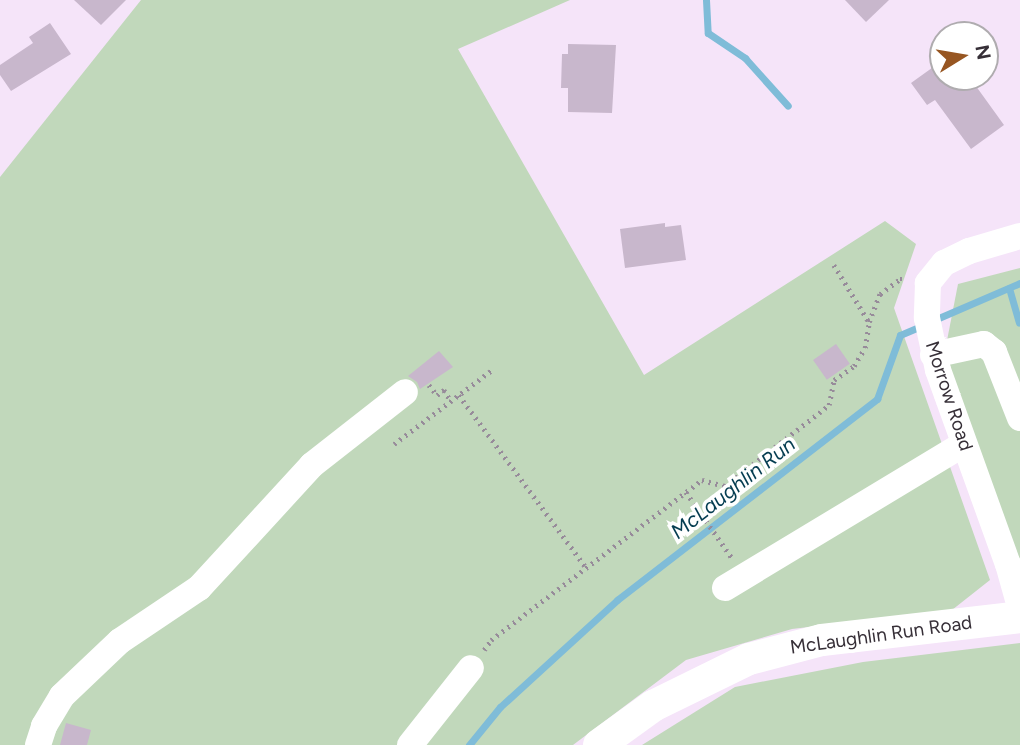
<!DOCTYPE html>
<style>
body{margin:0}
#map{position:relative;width:1020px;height:745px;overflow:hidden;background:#f5e4f9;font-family:Figtree,sans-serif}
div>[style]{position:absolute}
.green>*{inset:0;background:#c1d8bb}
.stream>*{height:7px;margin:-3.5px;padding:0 3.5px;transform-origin:3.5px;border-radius:3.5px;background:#7fbcd8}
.building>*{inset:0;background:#c8b7cc;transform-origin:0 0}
.path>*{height:4.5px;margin-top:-2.25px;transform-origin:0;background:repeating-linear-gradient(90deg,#978b9a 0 2px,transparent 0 7px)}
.minor>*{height:26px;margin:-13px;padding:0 13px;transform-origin:13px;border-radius:13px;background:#fff}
.major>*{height:32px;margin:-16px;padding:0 16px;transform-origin:16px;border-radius:16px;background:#fff}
span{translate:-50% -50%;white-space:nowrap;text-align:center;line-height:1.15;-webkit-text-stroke:7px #fff;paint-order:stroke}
.street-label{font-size:19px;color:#362f37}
.water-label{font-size:21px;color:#053d51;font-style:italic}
.north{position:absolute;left:929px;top:21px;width:70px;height:70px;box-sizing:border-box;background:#fff;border:2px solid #afacaf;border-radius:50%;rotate:79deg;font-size:19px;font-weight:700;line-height:28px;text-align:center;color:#362f37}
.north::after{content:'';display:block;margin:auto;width:24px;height:32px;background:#975622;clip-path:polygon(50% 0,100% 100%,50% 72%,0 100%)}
</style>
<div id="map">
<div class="green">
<div style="clip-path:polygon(141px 0,570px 0,458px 49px,644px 375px,885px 221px,916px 244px,894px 308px,990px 580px,952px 610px,792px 629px,686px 660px,573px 745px,0 745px,0 177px)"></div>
<div style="clip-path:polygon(1020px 268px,1020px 566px,943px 361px,958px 284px)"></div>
<div style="clip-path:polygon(1020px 643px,1020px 745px,642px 745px,735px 687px,863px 662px)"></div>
</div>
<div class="stream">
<div style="left:706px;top:0;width:33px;rotate:87deg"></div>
<div style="left:708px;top:33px;width:45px;rotate:34deg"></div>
<div style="left:745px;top:58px;width:64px;rotate:48.1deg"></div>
<div style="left:1009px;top:288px;width:36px;rotate:74deg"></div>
<div style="left:934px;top:320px;width:94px;rotate:-23.3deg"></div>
<div style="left:469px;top:745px;width:49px;rotate:-50.8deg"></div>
<div style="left:500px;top:707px;width:159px;rotate:-42.4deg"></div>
<div style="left:617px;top:600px;width:329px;rotate:-37.7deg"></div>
<div style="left:877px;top:399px;width:68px;rotate:-70.2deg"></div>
<div style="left:900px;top:335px;width:25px;rotate:-23deg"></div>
</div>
<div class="building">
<div style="clip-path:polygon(74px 0,126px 0,101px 25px)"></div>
<div style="clip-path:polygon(845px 0,889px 0,866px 22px)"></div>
<div style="clip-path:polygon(50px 23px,71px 54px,11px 91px,0 75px,0 65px,33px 43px,29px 37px)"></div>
<div style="clip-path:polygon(568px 44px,616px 45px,612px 113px,568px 112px,568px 88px,561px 88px,562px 54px,568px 54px)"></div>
<div style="clip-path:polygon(943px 60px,943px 77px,958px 77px,965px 88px,973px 82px,1004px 125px,971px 149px,935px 100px,927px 105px,911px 83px)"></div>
<div style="clip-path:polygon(665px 223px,665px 227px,681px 225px,686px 260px,625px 268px,620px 229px)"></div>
<div style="left:836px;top:344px;width:24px;height:28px;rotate:55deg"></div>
<div style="clip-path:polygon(439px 351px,453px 367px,420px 389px,417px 382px,408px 376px)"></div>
<div style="clip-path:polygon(66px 723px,91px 730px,87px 745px,60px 745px)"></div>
</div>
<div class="path">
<div style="left:834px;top:265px;width:67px;rotate:58.4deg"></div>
<div style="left:429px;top:385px;width:13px;rotate:51deg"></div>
<div style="left:437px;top:395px;width:9px;rotate:-36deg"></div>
<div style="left:444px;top:390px;width:13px;rotate:58deg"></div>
<div style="left:459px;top:395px;width:214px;rotate:53.6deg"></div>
<div style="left:394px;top:444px;width:123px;rotate:-37.1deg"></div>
<div style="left:686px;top:492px;width:80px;rotate:55.1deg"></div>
<div style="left:484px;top:650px;width:12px;rotate:-55deg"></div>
<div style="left:491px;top:640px;width:265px;rotate:-37.2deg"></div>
<div style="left:702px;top:480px;width:24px;rotate:15deg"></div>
<div style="left:725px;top:486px;width:132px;rotate:-37.9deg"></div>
<div style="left:829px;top:405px;width:25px;rotate:-79deg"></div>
<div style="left:834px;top:380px;width:24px;rotate:-35deg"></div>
<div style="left:854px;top:366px;width:21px;rotate:-59deg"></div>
<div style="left:865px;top:348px;width:26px;rotate:-81deg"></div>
<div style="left:869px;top:322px;width:30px;rotate:-69deg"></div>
<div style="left:880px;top:294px;width:25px;rotate:-37deg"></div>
<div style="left:900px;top:279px;width:4px"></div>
</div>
<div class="minor">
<div style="left:1020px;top:236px;width:53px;rotate:163.6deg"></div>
<div style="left:969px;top:251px;width:28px;rotate:154deg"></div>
<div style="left:944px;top:263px;width:26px;rotate:129deg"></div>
<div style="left:928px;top:283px;width:35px;rotate:92deg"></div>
<div style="left:927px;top:318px;width:53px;rotate:78.1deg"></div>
<div style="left:938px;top:370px;width:206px;rotate:70.2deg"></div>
<div style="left:1008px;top:564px;width:45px;rotate:74.4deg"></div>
<div style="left:933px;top:355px;width:52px;rotate:-12.2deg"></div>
<div style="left:984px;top:344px;width:13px;rotate:39deg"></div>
<div style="left:994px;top:352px;width:71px;rotate:68.5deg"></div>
<div style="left:725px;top:588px;width:279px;rotate:-31.1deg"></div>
<div style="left:38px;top:745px;width:20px;rotate:-72deg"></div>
<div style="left:44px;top:726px;width:35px;rotate:-59deg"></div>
<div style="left:62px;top:696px;width:80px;rotate:-43.5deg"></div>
<div style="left:120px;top:641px;width:95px;rotate:-33.9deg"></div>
<div style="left:199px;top:588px;width:167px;rotate:-47.4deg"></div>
<div style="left:312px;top:465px;width:118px;rotate:-38.1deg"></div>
<div style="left:410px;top:745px;width:98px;rotate:-51.6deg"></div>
</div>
<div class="major">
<div style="left:599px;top:745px;width:67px;rotate:-35.8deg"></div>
<div style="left:653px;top:706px;width:107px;rotate:-26.1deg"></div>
<div style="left:749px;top:659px;width:75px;rotate:-14.6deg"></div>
<div style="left:822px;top:640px;width:199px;rotate:-6.6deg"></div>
</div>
<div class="street-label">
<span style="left:949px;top:396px;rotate:72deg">Morrow Road</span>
<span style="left:881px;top:635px;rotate:-8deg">McLaughlin Run Road</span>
</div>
<div class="water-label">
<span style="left:733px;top:488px;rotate:-38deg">McLaughlin Run</span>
</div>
<div class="north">N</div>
</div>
